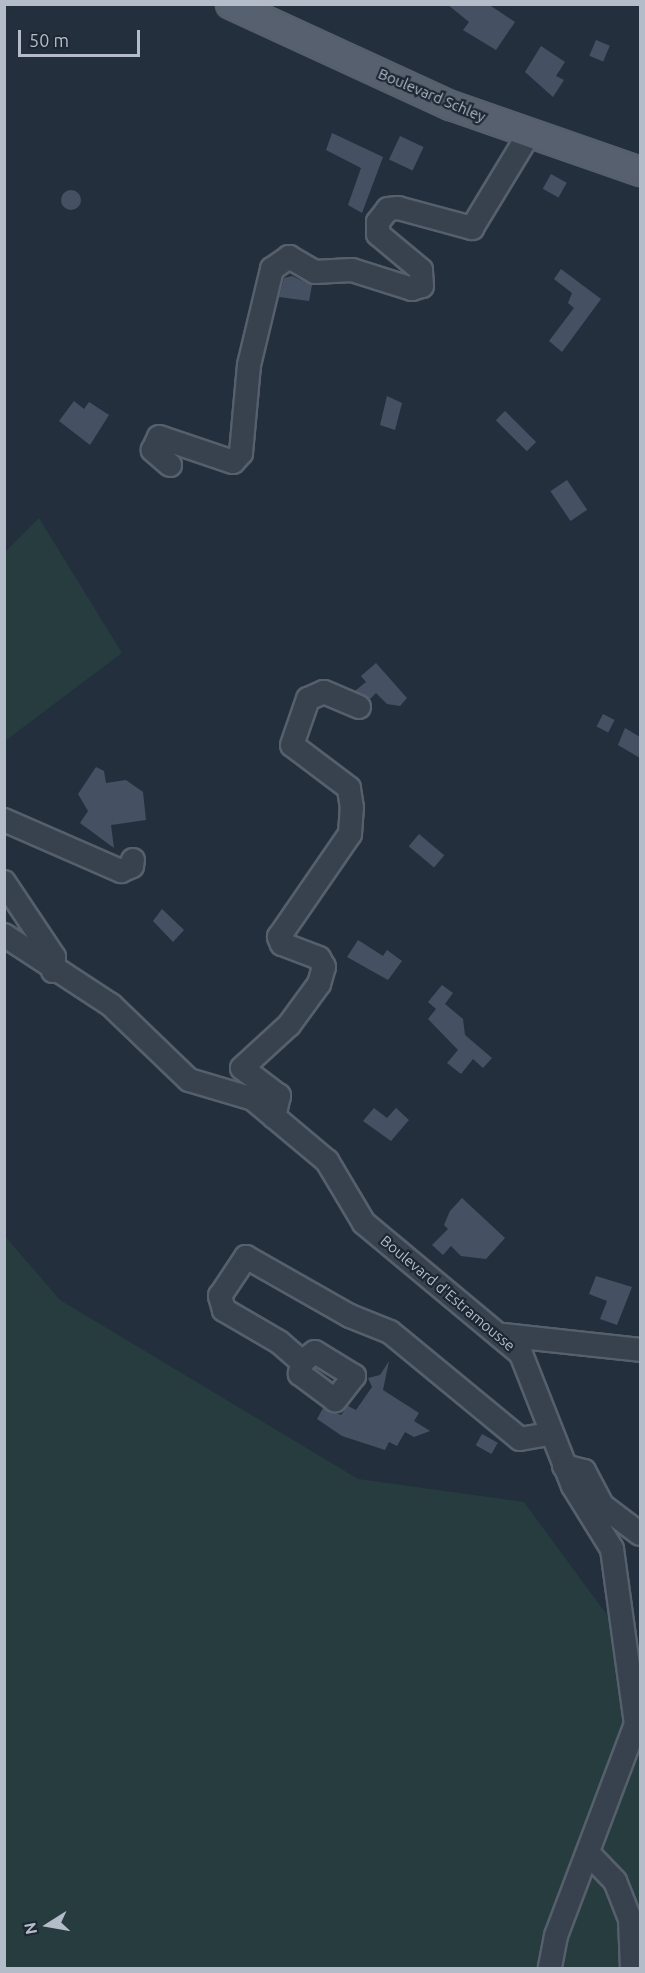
<!DOCTYPE html>
<style>
body{margin:0}
#map{position:relative;width:645px;height:1973px;overflow:hidden;background:#242f3e;font-family:Ubuntu,sans-serif}
div>[style]{position:absolute}
.green>*{inset:0;background:#263c3f}
.building>*{inset:0;background:#455162;transform-origin:0 0}
.round{border-radius:50%}
.roads{filter:drop-shadow(2px 0 #565f6c) drop-shadow(-2px 0 #565f6c) drop-shadow(0 2px #565f6c) drop-shadow(0 -2px #565f6c)}
.minor>*{height:22px;margin:-11px;padding:0 11px;transform-origin:11px;border-radius:11px;background:#38414e}
.major>*{height:27px;margin:-13.5px;padding:0 13.5px;transform-origin:13.5px;border-radius:13.5px;background:#56606e}
span{translate:-50% -50%;white-space:nowrap;text-align:center;line-height:1.15;-webkit-text-stroke:4.5px #1d2633;paint-order:stroke}
.street-label{font-size:15px;color:#b4bcc9}
.frame{position:absolute;inset:0;border:6px solid #b4bcc9;pointer-events:none}
.north{position:absolute;left:18px;top:1895px;width:60px;height:60px;-webkit-text-stroke:4px #1d2633;paint-order:stroke;rotate:259deg;font-size:16px;font-weight:700;line-height:24px;text-align:center;color:#b4bcc9}
.north::after{content:'';display:block;margin:auto;width:21px;height:27px;background:#b4bcc9;clip-path:polygon(50% 0,100% 100%,50% 72%,0 100%)}
.scale{position:absolute;left:18px;top:30px;width:122px;height:27px;box-sizing:border-box;border:3px solid #b4bcc9;border-top:0;padding-left:8px;font-size:18px;line-height:21px;white-space:nowrap;color:#b4bcc9;-webkit-text-stroke:4px #1d2633;paint-order:stroke}
</style>
<div id="map">
<div class="green">
<div style="clip-path:polygon(39px 518px,122px 653px,5px 741px,5px 552px)"></div>
<div style="clip-path:polygon(4px 1235px,60px 1300px,358px 1479px,524px 1502px,640px 1660px,640px 1968px,5px 1968px)"></div>
</div>
<div class="building">
<div style="clip-path:polygon(447px 4px,488px 4px,515px 22px,496px 50px,463px 30px,469px 22px)"></div>
<div style="left:596px;top:40px;width:15px;height:17px;rotate:23deg"></div>
<div style="clip-path:polygon(541px 46px,565px 62px,556px 76px,564px 80px,553px 97px,525px 72px)"></div>
<div style="clip-path:polygon(332px 133px,383px 157px,362px 213px,348px 205px,361px 168px,326px 150px)"></div>
<div style="left:400px;top:136px;width:26px;height:26px;rotate:25deg"></div>
<div style="left:551px;top:174px;width:18px;height:17px;rotate:29deg"></div>
<div class="round" style="left:61px;top:190px;width:20px;height:20px"></div>
<div style="clip-path:polygon(561px 269px,601px 299px,562px 352px,549px 341px,574px 308px,568px 303px,572px 293px,554px 279px)"></div>
<div style="clip-path:polygon(292px 276px,312px 285px,309px 301px,279px 297px,284px 278px)"></div>
<div style="clip-path:polygon(387px 396px,402px 403px,395px 430px,380px 425px)"></div>
<div style="clip-path:polygon(74px 401px,84px 409px,89px 402px,109px 415px,90px 445px,59px 421px)"></div>
<div style="left:505px;top:411px;width:44px;height:13px;rotate:45deg"></div>
<div style="left:567px;top:480px;width:36px;height:20px;rotate:56deg"></div>
<div style="clip-path:polygon(376px 663px,407px 698px,400px 706px,387px 704px,376px 693px,370px 699px,355px 691px,366px 682px,361px 676px)"></div>
<div style="left:603px;top:714px;width:13px;height:14px;rotate:27deg"></div>
<div style="clip-path:polygon(625px 728px,640px 737px,640px 758px,618px 745px)"></div>
<div style="clip-path:polygon(96px 767px,104px 771px,106px 783px,126px 780px,143px 792px,146px 820px,111px 825px,114px 848px,80px 823px,88px 811px,78px 794px)"></div>
<div style="left:419px;top:834px;width:33px;height:16px;rotate:40deg"></div>
<div style="clip-path:polygon(162px 909px,184px 930px,173px 942px,153px 921px)"></div>
<div style="clip-path:polygon(358px 940px,383px 956px,387px 950px,402px 961px,388px 980px,347px 957px)"></div>
<div style="clip-path:polygon(442px 985px,453px 993px,445px 1004px,463px 1019px,465px 1035px,492px 1058px,483px 1068px,473px 1059px,461px 1074px,447px 1063px,458px 1050px,428px 1019px,436px 1009px,428px 1002px)"></div>
<div style="clip-path:polygon(374px 1108px,387px 1118px,396px 1108px,409px 1120px,391px 1141px,363px 1121px)"></div>
<div style="clip-path:polygon(462px 1198px,505px 1238px,486px 1259px,461px 1256px,451px 1246px,443px 1255px,432px 1245px,448px 1229px,444px 1225px,450px 1211px)"></div>
<div style="clip-path:polygon(596px 1276px,632px 1287px,617px 1325px,600px 1319px,607px 1301px,589px 1294px)"></div>
<div style="clip-path:polygon(389px 1361px,383px 1390px,419px 1413px,414px 1421px,430px 1431px,414px 1437px,405px 1432px,397px 1446px,389px 1442px,385px 1450px,342px 1436px,317px 1419px,323px 1408px,341px 1415px,348px 1406px,356px 1410px,372px 1387px,368px 1378px,380px 1375px)"></div>
<div style="left:482px;top:1434px;width:18px;height:13px;rotate:29deg"></div>
</div>
<div class="roads">
<div class="minor">
<div style="left:170px;top:465px;width:23px;rotate:-139deg"></div>
<div style="left:153px;top:450px;width:14px;rotate:-65deg"></div>
<div style="left:159px;top:437px;width:78px;rotate:18.7deg"></div>
<div style="left:233px;top:462px;width:12px;rotate:-48deg"></div>
<div style="left:241px;top:453px;width:88px;rotate:-84.8deg"></div>
<div style="left:249px;top:365px;width:99px;rotate:-76.5deg"></div>
<div style="left:272px;top:269px;width:21px;rotate:-35deg"></div>
<div style="left:289px;top:257px;width:30px;rotate:30deg"></div>
<div style="left:315px;top:272px;width:37px;rotate:-3deg"></div>
<div style="left:352px;top:270px;width:63px;rotate:17.6deg"></div>
<div style="left:412px;top:289px;width:10px;rotate:-17deg"></div>
<div style="left:422px;top:286px;width:16px;rotate:-94deg"></div>
<div style="left:421px;top:270px;width:56px;rotate:-140.1deg"></div>
<div style="left:378px;top:234px;width:12px;rotate:-90deg"></div>
<div style="left:378px;top:222px;width:16px;rotate:-52deg"></div>
<div style="left:388px;top:209px;width:10px;rotate:-6deg"></div>
<div style="left:398px;top:208px;width:77px;rotate:15.1deg"></div>
<div style="left:472px;top:228px;width:110px;rotate:-58.8deg"></div>
<div style="left:4px;top:820px;width:128px;rotate:23.6deg"></div>
<div style="left:121px;top:871px;width:12px;rotate:-24deg"></div>
<div style="left:132px;top:866px;width:6px;rotate:-81deg"></div>
<div style="left:4px;top:882px;width:90px;rotate:56.3deg"></div>
<div style="left:54px;top:957px;width:14px;rotate:94deg"></div>
<div style="left:4px;top:935px;width:128px;rotate:33.2deg"></div>
<div style="left:111px;top:1005px;width:108px;rotate:43.9deg"></div>
<div style="left:189px;top:1080px;width:67px;rotate:16.5deg"></div>
<div style="left:253px;top:1099px;width:97px;rotate:40deg"></div>
<div style="left:327px;top:1161px;width:72px;rotate:59.2deg"></div>
<div style="left:364px;top:1223px;width:204px;rotate:39.8deg"></div>
<div style="left:521px;top:1354px;width:142px;rotate:68.5deg"></div>
<div style="left:573px;top:1486px;width:74px;rotate:58.2deg"></div>
<div style="left:612px;top:1549px;width:177px;rotate:82.2deg"></div>
<div style="left:636px;top:1724px;width:227px;rotate:110.7deg"></div>
<div style="left:556px;top:1936px;width:33px;rotate:101deg"></div>
<div style="left:274px;top:1117px;width:22px;rotate:-77deg"></div>
<div style="left:279px;top:1096px;width:46px;rotate:-142.9deg"></div>
<div style="left:242px;top:1068px;width:64px;rotate:-42.5deg"></div>
<div style="left:289px;top:1025px;width:51px;rotate:-53.8deg"></div>
<div style="left:319px;top:984px;width:18px;rotate:-74deg"></div>
<div style="left:324px;top:967px;width:10px;rotate:-119deg"></div>
<div style="left:319px;top:958px;width:40px;rotate:-159deg"></div>
<div style="left:282px;top:944px;width:8px;rotate:-113deg"></div>
<div style="left:279px;top:937px;width:125px;rotate:-55.4deg"></div>
<div style="left:350px;top:834px;width:26px;rotate:-86deg"></div>
<div style="left:352px;top:808px;width:20px;rotate:-99deg"></div>
<div style="left:349px;top:788px;width:71px;rotate:-143deg"></div>
<div style="left:292px;top:745px;width:49px;rotate:-70.8deg"></div>
<div style="left:308px;top:699px;width:17px;rotate:-24deg"></div>
<div style="left:324px;top:692px;width:38px;rotate:23deg"></div>
<div style="left:503px;top:1335px;width:138px;rotate:6.2deg"></div>
<div style="left:302px;top:1362px;width:16px;rotate:-38deg"></div>
<div style="left:315px;top:1352px;width:46px;rotate:31.6deg"></div>
<div style="left:354px;top:1376px;width:31px;rotate:128deg"></div>
<div style="left:335px;top:1400px;width:44px;rotate:-143.4deg"></div>
<div style="left:300px;top:1374px;width:12px;rotate:-81deg"></div>
<div style="left:302px;top:1362px;width:30px;rotate:-139deg"></div>
<div style="left:279px;top:1342px;width:64px;rotate:-149.8deg"></div>
<div style="left:224px;top:1310px;width:15px;rotate:-106deg"></div>
<div style="left:220px;top:1296px;width:47px;rotate:-56.3deg"></div>
<div style="left:246px;top:1257px;width:120px;rotate:29.6deg"></div>
<div style="left:350px;top:1316px;width:43px;rotate:21.8deg"></div>
<div style="left:390px;top:1332px;width:168px;rotate:39.5deg"></div>
<div style="left:520px;top:1439px;width:29px;rotate:-10deg"></div>
<div style="left:564px;top:1466px;width:21px;rotate:14deg"></div>
<div style="left:584px;top:1471px;width:40px;rotate:62deg"></div>
<div style="left:603px;top:1506px;width:46px;rotate:37.1deg"></div>
<div style="left:588px;top:1853px;width:39px;rotate:46deg"></div>
<div style="left:615px;top:1881px;width:41px;rotate:68.5deg"></div>
<div style="left:630px;top:1919px;width:49px;rotate:87.7deg"></div>
</div>
<div class="major">
<div style="left:230px;top:4px;width:242px;rotate:24.7deg"></div>
<div style="left:450px;top:105px;width:201px;rotate:19.2deg"></div>
</div>
</div>
<div class="street-label">
<span style="left:432px;top:95px;rotate:23deg">Boulevard Schley</span>
<span style="left:448px;top:1293px;rotate:40deg">Boulevard d'Estramousse</span>
</div>
<div class="frame"></div>
<div class="north">N</div>
<div class="scale">50 m</div>
</div>
